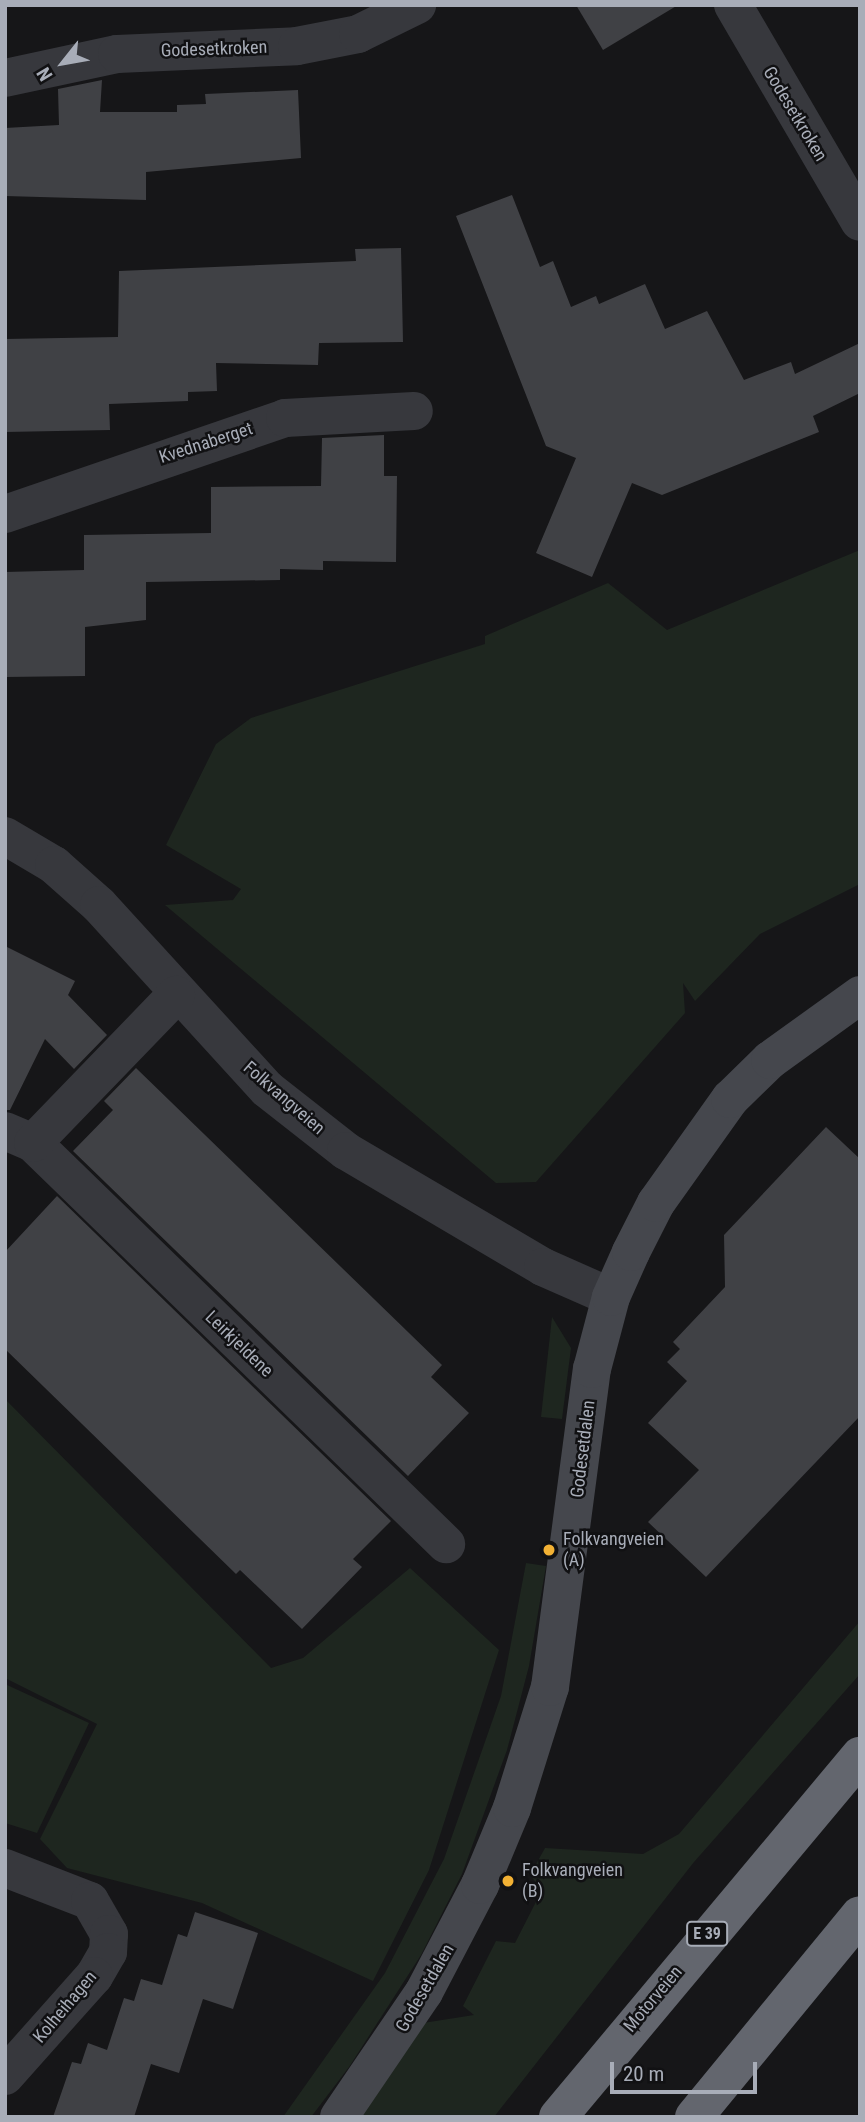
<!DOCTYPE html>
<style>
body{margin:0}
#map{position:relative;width:865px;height:2122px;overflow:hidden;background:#161618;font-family:"Roboto Condensed",sans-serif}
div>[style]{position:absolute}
.green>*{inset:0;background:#1e261f}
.building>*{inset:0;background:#404145}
.minor>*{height:38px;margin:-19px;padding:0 19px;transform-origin:19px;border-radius:19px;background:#37383d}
.secondary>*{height:38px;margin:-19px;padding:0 19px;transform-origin:19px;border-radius:19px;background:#45474d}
.motorway>*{height:38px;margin:-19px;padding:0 19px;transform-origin:19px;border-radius:19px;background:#63666e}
.dots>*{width:19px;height:19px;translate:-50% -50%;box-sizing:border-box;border:4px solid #111113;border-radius:50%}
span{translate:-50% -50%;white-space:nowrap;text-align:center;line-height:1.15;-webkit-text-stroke:5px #111113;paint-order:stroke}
.shield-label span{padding:2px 5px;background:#111113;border:2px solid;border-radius:5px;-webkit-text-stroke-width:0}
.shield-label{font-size:16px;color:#a8adb8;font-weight:700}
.street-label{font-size:18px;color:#a8adb8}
.poi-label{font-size:18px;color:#a8adb8}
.left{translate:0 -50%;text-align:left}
.frame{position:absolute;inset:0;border:7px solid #a8adb8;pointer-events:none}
.north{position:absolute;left:28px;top:28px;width:70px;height:70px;-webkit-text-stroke:5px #111113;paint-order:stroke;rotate:239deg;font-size:19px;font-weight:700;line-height:28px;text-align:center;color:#a8adb8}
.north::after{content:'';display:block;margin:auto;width:24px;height:32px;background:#a8adb8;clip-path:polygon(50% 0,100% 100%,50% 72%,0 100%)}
.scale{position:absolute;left:610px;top:2062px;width:147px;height:32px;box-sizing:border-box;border:4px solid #a8adb8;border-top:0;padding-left:9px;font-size:21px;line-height:24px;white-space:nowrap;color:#a8adb8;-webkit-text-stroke:5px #111113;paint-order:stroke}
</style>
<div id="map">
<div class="green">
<div style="clip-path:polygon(860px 550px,860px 884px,760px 934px,695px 1001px,683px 983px,685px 1013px,536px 1182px,496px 1183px,165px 905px,233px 900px,241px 889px,166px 845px,216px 744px,251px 718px,485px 644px,485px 636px,608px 583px,667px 630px)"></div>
<div style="clip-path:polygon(552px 1317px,571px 1348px,562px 1419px,541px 1417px)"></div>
<div style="clip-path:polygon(5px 1399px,271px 1668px,303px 1658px,410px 1568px,499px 1650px,429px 1870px,373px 1981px,202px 1903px,67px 1868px,40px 1839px,97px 1724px,5px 1678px)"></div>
<div style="clip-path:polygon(526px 1563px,546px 1566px,529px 1666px,507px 1750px,462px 1874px,421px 1955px,349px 2067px,311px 2117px,283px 2117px,385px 1973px,444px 1859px,501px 1696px)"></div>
<div style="clip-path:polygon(860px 1621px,860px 1674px,694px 1862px,494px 2117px,357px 2117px,423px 2023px,474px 2015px,463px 2006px,496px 1941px,515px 1943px,542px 1890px,530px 1875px,545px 1848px,643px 1854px,679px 1834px)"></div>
<div style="clip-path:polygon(5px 1684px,89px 1723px,37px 1833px,5px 1823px)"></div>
</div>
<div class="building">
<div style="clip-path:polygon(576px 5px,678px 5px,603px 50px)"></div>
<div style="clip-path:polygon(102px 80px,100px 112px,177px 112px,177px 105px,206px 104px,205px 94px,298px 90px,301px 158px,146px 172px,146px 200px,5px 196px,5px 128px,59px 125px,58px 89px)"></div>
<div style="clip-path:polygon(512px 195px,540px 267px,553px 261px,571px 307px,596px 296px,599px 304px,645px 284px,665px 329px,707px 311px,744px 380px,791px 362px,795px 374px,860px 343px,860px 393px,813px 416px,819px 432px,662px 495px,632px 483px,592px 577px,536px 553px,576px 458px,546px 446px,456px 216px)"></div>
<div style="clip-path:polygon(401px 248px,403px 342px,319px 343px,318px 365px,216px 363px,217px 391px,188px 392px,188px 401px,109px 404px,110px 430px,5px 432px,5px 339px,118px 337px,119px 271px,356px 261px,355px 249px)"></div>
<div style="clip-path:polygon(384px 435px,384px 476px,397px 476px,396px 562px,323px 561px,323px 570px,280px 569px,280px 580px,146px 582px,146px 620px,85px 627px,85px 676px,5px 677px,5px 572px,84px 570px,84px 535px,211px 533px,211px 487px,321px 486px,322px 438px)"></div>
<div style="clip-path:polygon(5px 946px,75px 981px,68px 995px,107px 1035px,74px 1069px,45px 1039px,10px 1110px,5px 1110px)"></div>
<div style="clip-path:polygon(136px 1068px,442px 1365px,431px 1377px,469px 1413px,408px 1476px,73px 1151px,113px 1110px,104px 1101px)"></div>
<div style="clip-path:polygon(826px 1127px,860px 1159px,860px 1416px,706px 1577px,648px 1522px,699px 1470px,648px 1423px,687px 1381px,667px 1362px,680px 1349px,673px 1342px,725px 1287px,724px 1235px)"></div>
<div style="clip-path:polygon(57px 1196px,391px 1521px,353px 1559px,362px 1567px,302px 1629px,240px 1570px,236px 1574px,5px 1349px,5px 1252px)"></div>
<div style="clip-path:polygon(195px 1912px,258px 1933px,233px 2009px,203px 1999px,179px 2073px,151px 2064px,134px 2117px,53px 2117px,72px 2062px,81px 2064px,88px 2043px,107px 2050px,124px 1998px,134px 2001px,141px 1979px,162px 1985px,178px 1934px,187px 1937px)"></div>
</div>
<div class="minor">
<div style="left:733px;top:5px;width:251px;rotate:59.7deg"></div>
<div style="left:5px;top:78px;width:115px;rotate:-12.1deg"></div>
<div style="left:117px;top:54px;width:180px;rotate:-2.5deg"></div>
<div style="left:297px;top:46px;width:62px;rotate:-11.1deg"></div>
<div style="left:358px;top:34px;width:66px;rotate:-26.2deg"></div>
<div style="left:5px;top:514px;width:296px;rotate:-18.9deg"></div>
<div style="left:285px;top:418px;width:129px;rotate:-3.1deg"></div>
<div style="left:5px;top:836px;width:57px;rotate:30.6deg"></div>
<div style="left:54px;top:865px;width:60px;rotate:41.6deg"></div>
<div style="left:99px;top:905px;width:249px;rotate:47.6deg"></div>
<div style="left:267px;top:1089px;width:100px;rotate:38.1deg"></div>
<div style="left:346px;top:1151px;width:229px;rotate:30.5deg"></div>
<div style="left:543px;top:1267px;width:74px;rotate:23.8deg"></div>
<div style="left:5px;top:1131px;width:30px;rotate:23deg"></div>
<div style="left:33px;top:1143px;width:576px;rotate:44.16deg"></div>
<div style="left:33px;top:1143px;width:206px;rotate:-46deg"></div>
<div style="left:5px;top:1868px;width:91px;rotate:21.2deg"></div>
<div style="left:90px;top:1901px;width:38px;rotate:60deg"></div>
<div style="left:109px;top:1934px;width:18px;rotate:93deg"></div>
<div style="left:108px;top:1952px;width:28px;rotate:120deg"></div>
<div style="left:94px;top:1976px;width:134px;rotate:131.7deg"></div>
</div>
<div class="secondary">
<div style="left:339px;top:2117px;width:151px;rotate:-55.8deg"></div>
<div style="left:424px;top:1992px;width:121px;rotate:-62.4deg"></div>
<div style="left:480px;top:1885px;width:83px;rotate:-67.4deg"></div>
<div style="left:512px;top:1808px;width:127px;rotate:-72.6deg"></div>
<div style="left:550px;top:1687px;width:321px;rotate:-82.5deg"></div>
<div style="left:592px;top:1369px;width:74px;rotate:-75.2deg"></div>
<div style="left:611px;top:1297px;width:49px;rotate:-66deg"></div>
<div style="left:631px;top:1252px;width:55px;rotate:-63deg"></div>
<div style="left:656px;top:1203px;width:128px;rotate:-54.6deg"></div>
<div style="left:730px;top:1099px;width:56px;rotate:-44.3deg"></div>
<div style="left:770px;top:1060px;width:111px;rotate:-35.8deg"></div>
</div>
<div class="motorway">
<div style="left:558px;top:2117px;width:471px;rotate:-50.1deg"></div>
<div style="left:694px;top:2117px;width:261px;rotate:-50.6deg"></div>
</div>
<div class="dots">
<div style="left:549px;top:1550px;background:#f2b134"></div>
<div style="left:508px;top:1881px;background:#f2b134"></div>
</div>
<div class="shield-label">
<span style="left:707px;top:1934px">E 39</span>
</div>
<div class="street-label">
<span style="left:214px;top:49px;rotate:-2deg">Godesetkroken</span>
<span style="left:795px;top:114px;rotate:59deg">Godesetkroken</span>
<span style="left:206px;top:443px;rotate:-18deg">Kvednaberget</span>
<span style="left:284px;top:1098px;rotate:41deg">Folkvangveien</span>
<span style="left:239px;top:1344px;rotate:44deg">Leirkjeldene</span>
<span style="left:583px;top:1449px;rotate:-83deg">Godesetdalen</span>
<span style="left:425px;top:1988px;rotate:-60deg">Godesetdalen</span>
<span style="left:653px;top:1999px;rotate:-50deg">Motorveien</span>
<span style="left:65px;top:2007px;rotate:-50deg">Kolheihagen</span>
</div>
<div class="poi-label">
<span class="left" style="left:563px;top:1550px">Folkvangveien<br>(A)</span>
<span class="left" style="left:522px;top:1881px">Folkvangveien<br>(B)</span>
</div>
<div class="frame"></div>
<div class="north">N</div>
<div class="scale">20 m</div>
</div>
